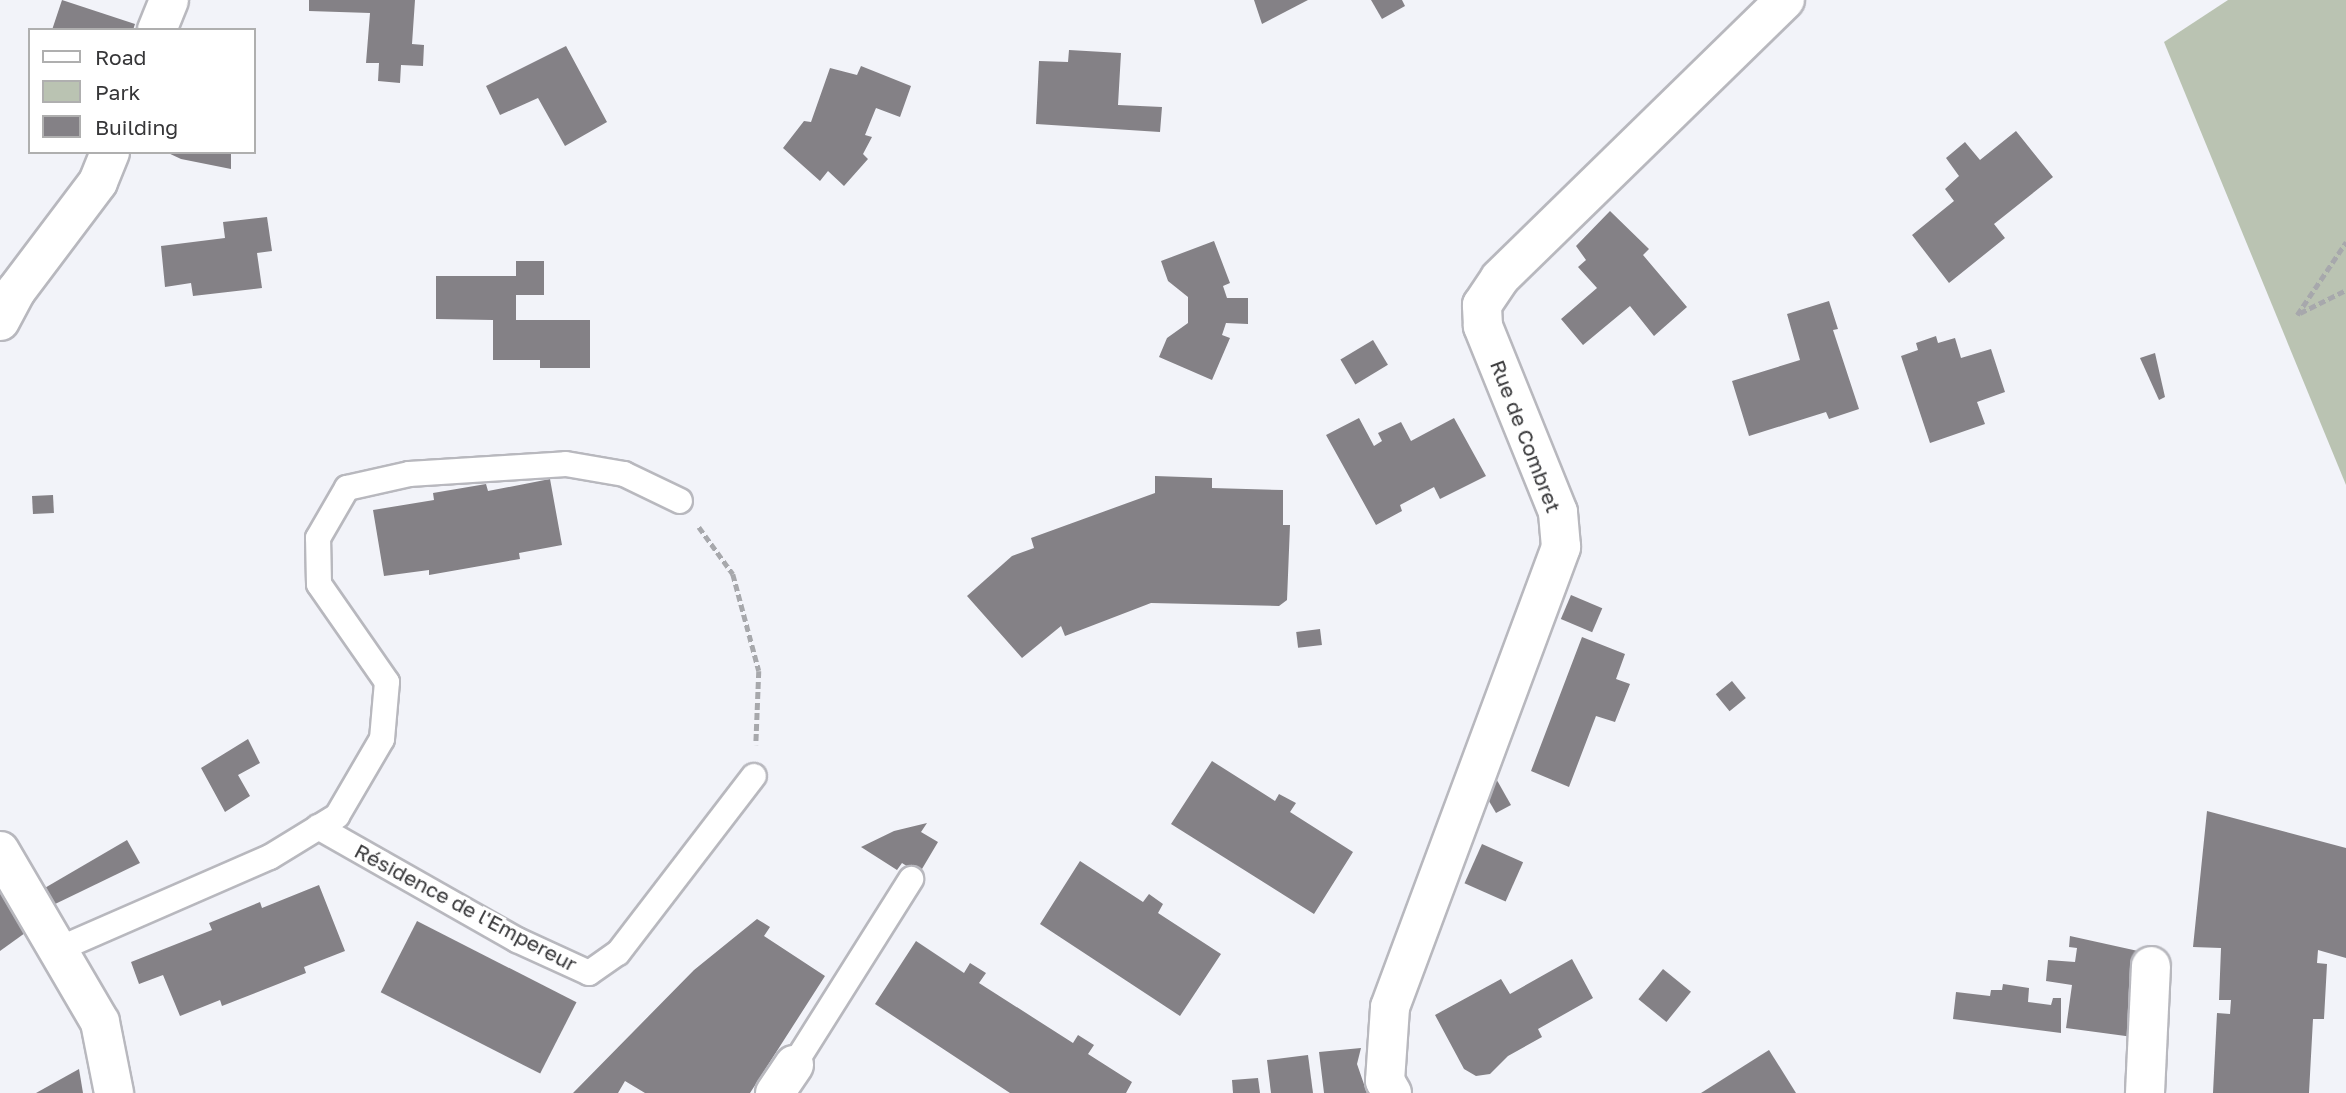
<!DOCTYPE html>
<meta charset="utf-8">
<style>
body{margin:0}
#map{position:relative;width:2346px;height:1093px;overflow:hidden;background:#f2f3f9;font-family:"Golos Text",sans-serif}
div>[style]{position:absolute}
.green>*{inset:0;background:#bac3b2}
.building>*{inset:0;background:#848186;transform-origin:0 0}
.path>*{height:4.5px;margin-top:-2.25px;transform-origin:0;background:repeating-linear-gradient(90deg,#a7a8ac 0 7px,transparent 0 10.5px)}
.roads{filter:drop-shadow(2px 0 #b8b8be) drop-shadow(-2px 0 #b8b8be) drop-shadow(0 2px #b8b8be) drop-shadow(0 -2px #b8b8be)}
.lane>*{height:24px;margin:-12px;padding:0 12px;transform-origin:12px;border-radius:12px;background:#fff}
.street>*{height:38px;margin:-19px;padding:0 19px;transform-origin:19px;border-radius:19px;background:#fff}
span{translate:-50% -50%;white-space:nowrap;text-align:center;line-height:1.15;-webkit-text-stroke:6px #fff;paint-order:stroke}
.street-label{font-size:21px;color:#363638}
.legend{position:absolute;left:28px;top:28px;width:228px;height:126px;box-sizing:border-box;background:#fff;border:2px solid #afafaf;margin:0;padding:9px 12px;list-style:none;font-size:21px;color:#363638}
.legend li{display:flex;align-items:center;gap:14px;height:35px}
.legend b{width:35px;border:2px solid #afafaf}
</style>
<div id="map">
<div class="green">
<div style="clip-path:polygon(2228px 0,2346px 0,2346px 485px,2164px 42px)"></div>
</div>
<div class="building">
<div style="clip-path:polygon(62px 0,135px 24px,133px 30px,52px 30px)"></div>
<div style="clip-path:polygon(309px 0,415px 0,412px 44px,424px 45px,423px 66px,401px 65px,400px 83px,378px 81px,379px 63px,366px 63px,370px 13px,309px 11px)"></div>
<div style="clip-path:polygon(1254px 0,1308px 0,1262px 24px)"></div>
<div style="clip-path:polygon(1371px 0,1402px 0,1405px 6px,1382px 19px)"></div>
<div style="clip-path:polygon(566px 46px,607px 122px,565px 146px,538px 98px,500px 115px,486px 86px)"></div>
<div style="clip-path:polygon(1069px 50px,1121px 53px,1118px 105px,1162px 107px,1160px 132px,1036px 124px,1039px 61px,1068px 62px)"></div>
<div style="clip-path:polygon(861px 66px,911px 86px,900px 117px,876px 108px,865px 135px,872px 137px,863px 154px,868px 159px,844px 186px,828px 171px,820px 181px,783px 148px,804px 121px,811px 122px,830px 68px,857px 75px)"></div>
<div style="clip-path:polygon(2016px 131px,2053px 177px,1994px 224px,2005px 238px,1949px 283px,1912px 235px,1954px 201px,1945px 189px,1959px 176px,1946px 158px,1965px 142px,1980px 160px)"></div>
<div style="clip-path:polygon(166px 152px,231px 152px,231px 169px,181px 159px)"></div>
<div style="clip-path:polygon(1610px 211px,1649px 249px,1643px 255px,1687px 307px,1654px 336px,1630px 306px,1583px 345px,1561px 319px,1597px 288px,1578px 267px,1586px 260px,1576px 246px)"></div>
<div style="clip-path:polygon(267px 217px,272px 251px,257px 253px,262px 288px,193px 296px,191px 283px,165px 287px,161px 246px,225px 238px,223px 222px)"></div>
<div style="clip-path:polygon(1214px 241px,1230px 283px,1223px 286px,1227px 298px,1248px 298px,1248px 324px,1226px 323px,1222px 335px,1230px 338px,1212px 380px,1159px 357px,1167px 338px,1188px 323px,1188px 297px,1168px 281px,1161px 261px)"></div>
<div style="clip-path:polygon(516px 261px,544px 261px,544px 295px,516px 295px,516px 320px,590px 320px,590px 368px,540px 368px,540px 360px,493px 360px,493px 320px,436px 319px,436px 276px,516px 276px)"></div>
<div style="clip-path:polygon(1829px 301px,1838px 329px,1833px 330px,1859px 409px,1829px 419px,1826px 412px,1749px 436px,1732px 381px,1800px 360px,1787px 314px)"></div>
<div style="clip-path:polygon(1936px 336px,1938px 343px,1955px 338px,1961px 358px,1991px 349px,2005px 392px,1977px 402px,1985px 424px,1930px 443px,1901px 356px,1918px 350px,1916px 343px)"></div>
<div style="left:1373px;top:340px;width:29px;height:38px;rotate:59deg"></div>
<div style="clip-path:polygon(2155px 353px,2165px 397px,2159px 400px,2140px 358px)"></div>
<div style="clip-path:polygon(1359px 418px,1374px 446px,1382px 441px,1378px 433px,1401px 422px,1411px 441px,1454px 418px,1486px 476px,1440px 499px,1434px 487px,1400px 505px,1402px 511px,1376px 525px,1326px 435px)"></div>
<div style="clip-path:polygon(1155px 476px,1212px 478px,1212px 488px,1283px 490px,1283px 525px,1290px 525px,1287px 600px,1279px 606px,1151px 603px,1065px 636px,1061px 626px,1022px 658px,967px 596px,1012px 556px,1034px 548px,1031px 538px,1155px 493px)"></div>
<div style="clip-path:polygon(550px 479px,562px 545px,519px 553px,520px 559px,429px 575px,429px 570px,384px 576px,373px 510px,434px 500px,433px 493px,486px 484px,488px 491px)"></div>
<div style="left:53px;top:495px;width:18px;height:21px;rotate:87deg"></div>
<div style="left:1571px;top:595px;width:34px;height:26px;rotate:23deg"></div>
<div style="left:1320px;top:629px;width:16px;height:24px;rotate:83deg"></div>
<div style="clip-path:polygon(1582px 637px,1625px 654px,1616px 679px,1630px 684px,1615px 722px,1596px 716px,1569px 787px,1531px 771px)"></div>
<div style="left:1732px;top:681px;width:22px;height:21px;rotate:51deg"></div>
<div style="clip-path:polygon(248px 739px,260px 763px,238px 775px,250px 796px,225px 812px,201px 768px)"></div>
<div style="clip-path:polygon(1212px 761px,1275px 801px,1279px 794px,1296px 803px,1290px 812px,1353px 852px,1314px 914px,1171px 824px)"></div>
<div style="clip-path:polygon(1494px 775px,1511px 805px,1496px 813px,1486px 796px)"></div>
<div style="clip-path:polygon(2207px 811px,2346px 848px,2346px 958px,2318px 950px,2317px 963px,2327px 964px,2324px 1019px,2313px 1019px,2309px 1093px,2213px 1093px,2217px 1013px,2230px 1014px,2231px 1000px,2219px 1000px,2221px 948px,2193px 947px)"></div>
<div style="clip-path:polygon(927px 823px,921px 832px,938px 842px,919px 874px,902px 863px,897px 870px,861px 847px,894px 831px)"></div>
<div style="clip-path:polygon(127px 840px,140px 863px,51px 906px,43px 889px)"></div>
<div style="left:1482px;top:844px;width:45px;height:43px;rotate:24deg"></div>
<div style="clip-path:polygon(1080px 861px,1143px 902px,1149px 894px,1163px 904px,1158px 913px,1221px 954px,1180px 1016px,1040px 924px)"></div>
<div style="clip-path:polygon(0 882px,25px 933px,0 951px)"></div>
<div style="clip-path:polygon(319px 885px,345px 951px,304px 967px,306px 973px,222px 1006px,220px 1000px,180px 1016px,163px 975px,139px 984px,131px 962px,212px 930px,209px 923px,260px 902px,262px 908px)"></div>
<div style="clip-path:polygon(757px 919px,770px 927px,764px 936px,825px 976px,750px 1093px,645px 1093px,625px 1081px,618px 1093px,573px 1093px,694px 970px)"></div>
<div style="left:417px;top:921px;width:179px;height:80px;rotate:27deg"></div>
<div style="clip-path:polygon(2070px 936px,2138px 951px,2133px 1037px,2066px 1028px,2072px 985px,2046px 981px,2048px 960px,2075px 962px,2077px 948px,2069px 947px)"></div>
<div style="clip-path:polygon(916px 941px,964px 973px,970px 963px,986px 973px,979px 983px,1073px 1043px,1078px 1035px,1094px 1045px,1088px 1054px,1132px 1082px,1126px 1093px,1010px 1093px,875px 1004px)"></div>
<div style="clip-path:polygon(1572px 959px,1593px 998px,1538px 1029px,1542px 1037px,1508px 1056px,1490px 1074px,1476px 1076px,1464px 1069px,1435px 1015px,1501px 979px,1510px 994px)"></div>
<div style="left:1663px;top:969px;width:36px;height:39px;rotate:39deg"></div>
<div style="clip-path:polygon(2003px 984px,2029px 988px,2028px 1002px,2051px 1005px,2053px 998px,2061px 998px,2061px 1033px,1953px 1019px,1956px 992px,1990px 996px,1991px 990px,2002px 990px)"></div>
<div style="clip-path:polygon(1361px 1048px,1357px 1064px,1367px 1093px,1324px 1093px,1319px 1052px)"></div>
<div style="clip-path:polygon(1769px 1050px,1796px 1093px,1701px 1093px)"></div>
<div style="clip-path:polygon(1308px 1055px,1313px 1093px,1271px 1093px,1267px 1060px)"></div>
<div style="clip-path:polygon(79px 1069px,83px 1093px,36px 1093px)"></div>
<div style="clip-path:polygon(1258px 1078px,1260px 1093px,1233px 1093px,1232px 1080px)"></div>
</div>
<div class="path">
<div style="left:2300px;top:313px;width:51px;rotate:-26.6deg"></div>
<div style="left:2297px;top:315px;width:88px;rotate:-56.1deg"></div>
<div style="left:699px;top:527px;width:58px;rotate:54.1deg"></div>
<div style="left:733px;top:574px;width:100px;rotate:75deg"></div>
<div style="left:759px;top:671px;width:74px;rotate:92.3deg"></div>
</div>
<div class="roads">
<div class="lane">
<div style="left:318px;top:827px;width:229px;rotate:29.6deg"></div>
<div style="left:517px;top:940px;width:79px;rotate:24.6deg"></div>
<div style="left:589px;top:973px;width:35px;rotate:-35deg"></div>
<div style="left:618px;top:953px;width:223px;rotate:-52.5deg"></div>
<div style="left:59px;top:949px;width:230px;rotate:-23.6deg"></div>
<div style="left:270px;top:857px;width:79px;rotate:-31.5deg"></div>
<div style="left:337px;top:816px;width:89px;rotate:-59.7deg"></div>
<div style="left:382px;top:739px;width:57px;rotate:-85deg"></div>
<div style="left:387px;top:682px;width:119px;rotate:-124.8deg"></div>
<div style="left:319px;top:584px;width:46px;rotate:-91.2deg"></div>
<div style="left:318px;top:538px;width:58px;rotate:-59.9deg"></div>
<div style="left:347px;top:488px;width:64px;rotate:-12.7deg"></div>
<div style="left:409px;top:474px;width:157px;rotate:-3.6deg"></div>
<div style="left:566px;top:464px;width:59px;rotate:9.8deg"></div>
<div style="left:624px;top:474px;width:62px;rotate:25.7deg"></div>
<div style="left:794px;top:1065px;width:220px;rotate:-57.8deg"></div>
</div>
<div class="street">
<div style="left:157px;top:30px;width:32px;rotate:-68deg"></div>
<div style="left:0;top:321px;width:34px;rotate:-62deg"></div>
<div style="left:16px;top:291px;width:136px;rotate:-53deg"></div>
<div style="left:98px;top:182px;width:32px;rotate:-68deg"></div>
<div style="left:0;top:851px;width:198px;rotate:59.7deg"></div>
<div style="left:100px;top:1022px;width:72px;rotate:78.8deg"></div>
<div style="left:775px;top:1093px;width:34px;rotate:-56deg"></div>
<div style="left:1392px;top:1093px;width:14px;rotate:-120deg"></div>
<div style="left:1385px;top:1081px;width:74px;rotate:-86.1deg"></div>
<div style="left:1390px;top:1007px;width:491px;rotate:-69.6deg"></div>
<div style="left:1561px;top:547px;width:35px;rotate:-95deg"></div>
<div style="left:1558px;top:512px;width:201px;rotate:-112deg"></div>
<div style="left:1483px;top:326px;width:21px;rotate:-93deg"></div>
<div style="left:1482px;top:305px;width:32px;rotate:-56deg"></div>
<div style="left:1500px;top:278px;width:398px;rotate:-44.3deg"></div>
<div style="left:2145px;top:1093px;width:127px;rotate:-87.3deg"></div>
</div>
</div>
<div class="street-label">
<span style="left:1526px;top:436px;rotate:69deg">Rue de Combret</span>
<span style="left:466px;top:907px;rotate:28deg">Résidence de l'Empereur</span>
</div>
<ul class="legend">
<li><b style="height:9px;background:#fff"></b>Road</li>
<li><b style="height:19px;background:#bac3b2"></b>Park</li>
<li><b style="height:19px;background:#848186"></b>Building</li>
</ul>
</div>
